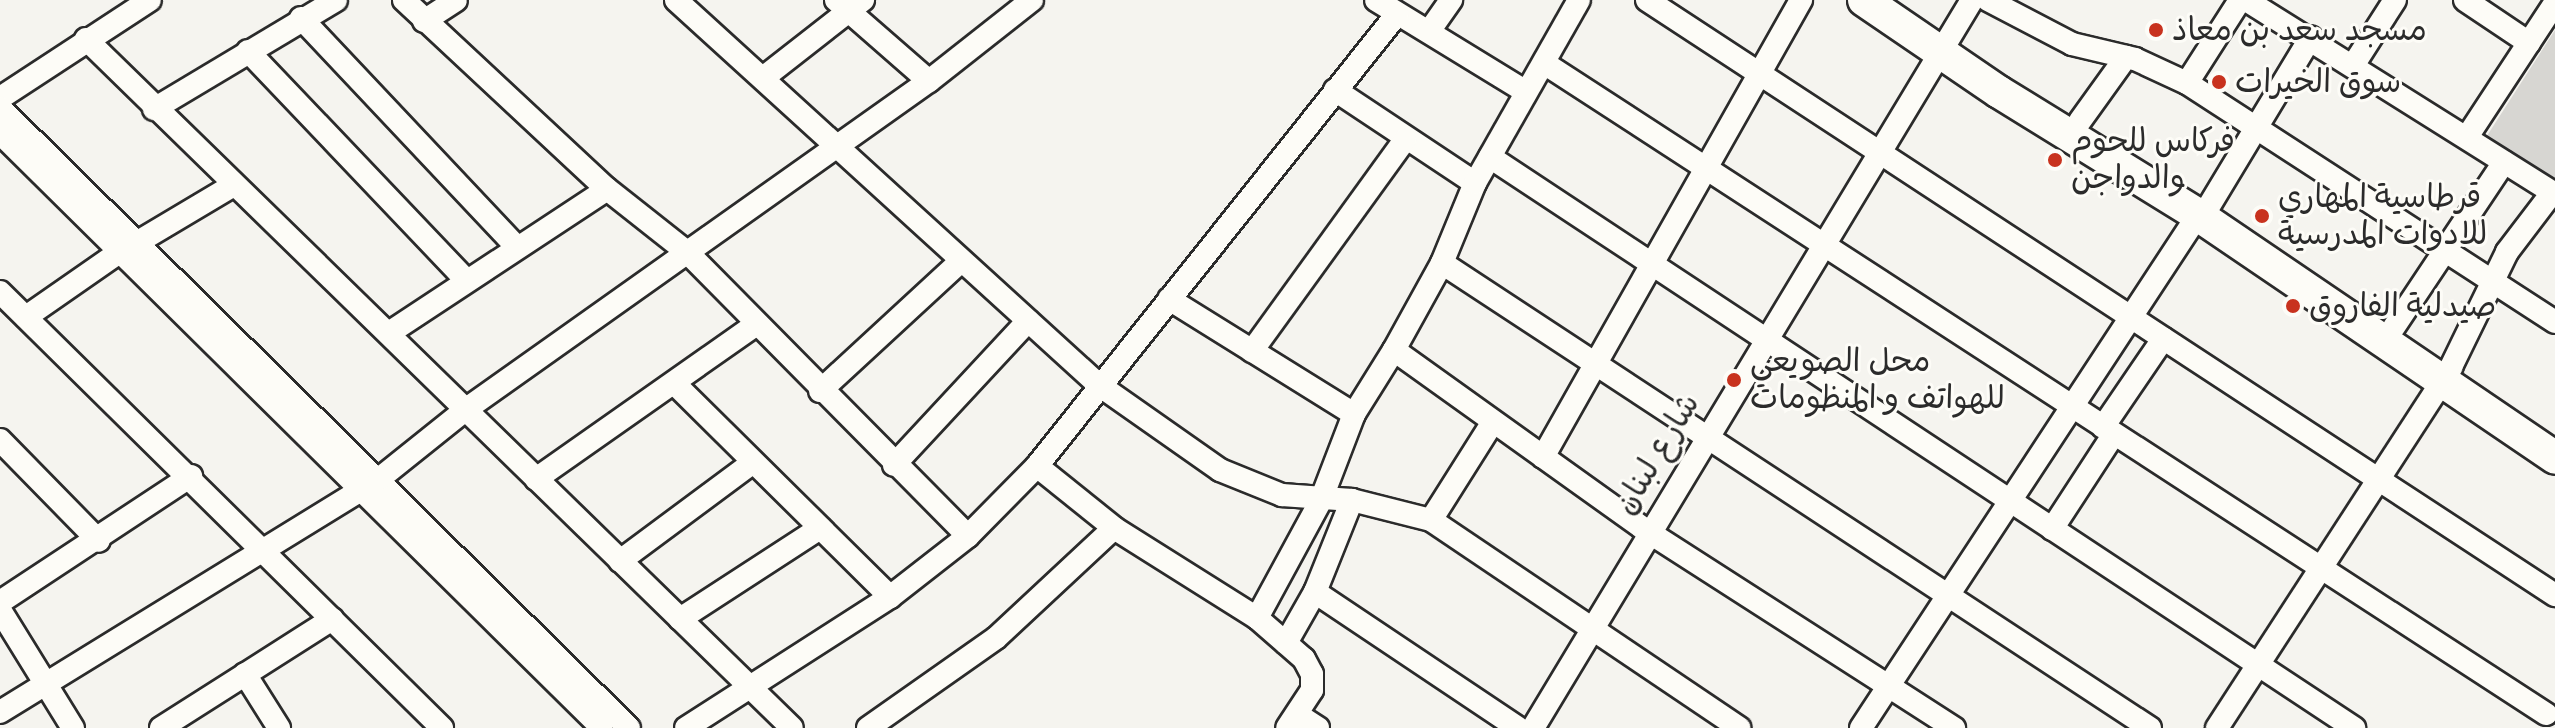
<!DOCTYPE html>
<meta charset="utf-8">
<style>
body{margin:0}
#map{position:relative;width:2555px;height:728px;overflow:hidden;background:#f5f4ef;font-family:Caveat,"Playpen Sans Arabic",sans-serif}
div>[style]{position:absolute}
.green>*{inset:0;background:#d7d6d2}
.roads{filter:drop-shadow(2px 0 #2b2b2b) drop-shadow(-2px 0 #2b2b2b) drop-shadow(0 2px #2b2b2b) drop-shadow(0 -2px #2b2b2b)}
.minor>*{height:22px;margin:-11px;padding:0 11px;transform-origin:11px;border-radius:11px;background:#fdfcf7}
.highway>*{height:32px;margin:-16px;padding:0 16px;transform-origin:16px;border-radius:16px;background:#fdfcf7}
.dots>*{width:22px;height:22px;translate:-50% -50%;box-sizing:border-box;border:4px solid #fdfcf7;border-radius:50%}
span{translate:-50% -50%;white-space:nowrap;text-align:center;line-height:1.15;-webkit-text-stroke:6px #fdfcf7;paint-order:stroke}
.poi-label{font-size:32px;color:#2b2b2b}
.left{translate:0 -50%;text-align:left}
.street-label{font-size:32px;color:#2b2b2b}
</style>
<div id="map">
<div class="green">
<div style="clip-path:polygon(2555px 30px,2555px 186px,2483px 142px)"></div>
</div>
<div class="roads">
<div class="minor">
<div style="left:404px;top:0;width:277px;rotate:43deg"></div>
<div style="left:607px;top:189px;width:103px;rotate:38.3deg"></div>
<div style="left:688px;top:253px;width:398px;rotate:45.3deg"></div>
<div style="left:676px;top:0;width:572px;rotate:42.31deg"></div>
<div style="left:1099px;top:385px;width:148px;rotate:35.1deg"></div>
<div style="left:1220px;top:470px;width:67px;rotate:22deg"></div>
<div style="left:1282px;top:495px;width:70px;rotate:4.1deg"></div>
<div style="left:1352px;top:500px;width:81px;rotate:14.2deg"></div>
<div style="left:1431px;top:520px;width:372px;rotate:34deg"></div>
<div style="left:836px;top:0;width:123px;rotate:41.1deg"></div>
<div style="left:1376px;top:0;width:176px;rotate:31.5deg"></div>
<div style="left:1647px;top:0;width:1086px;rotate:33.24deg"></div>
<div style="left:1988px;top:0;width:95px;rotate:27.6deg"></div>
<div style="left:2072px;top:44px;width:65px;rotate:13.4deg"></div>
<div style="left:2135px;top:59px;width:57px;rotate:24.8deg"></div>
<div style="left:2187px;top:83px;width:439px;rotate:33deg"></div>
<div style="left:2246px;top:0;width:365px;rotate:32.1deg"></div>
<div style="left:2465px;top:0;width:77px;rotate:33.9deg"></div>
<div style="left:301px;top:18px;width:313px;rotate:46.7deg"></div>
<div style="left:424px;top:21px;width:38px;rotate:-33deg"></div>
<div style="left:1430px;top:30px;width:37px;rotate:-55deg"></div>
<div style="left:86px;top:39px;width:986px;rotate:44.3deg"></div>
<div style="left:248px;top:51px;width:316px;rotate:46.4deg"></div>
<div style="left:1544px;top:63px;width:1195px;rotate:33.01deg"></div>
<div style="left:2354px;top:64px;width:76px;rotate:-57.4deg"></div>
<div style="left:763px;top:78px;width:127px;rotate:-38deg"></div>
<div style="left:2187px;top:83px;width:98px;rotate:-57.4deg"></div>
<div style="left:1335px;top:90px;width:168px;rotate:33.6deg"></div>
<div style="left:0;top:98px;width:179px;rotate:-33.2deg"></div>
<div style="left:0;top:108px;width:883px;rotate:44.59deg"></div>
<div style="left:154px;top:109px;width:212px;rotate:-30.9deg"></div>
<div style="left:2080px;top:121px;width:79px;rotate:-54.3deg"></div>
<div style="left:0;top:133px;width:846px;rotate:44.66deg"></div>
<div style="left:2467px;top:137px;width:160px;rotate:-56.7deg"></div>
<div style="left:1490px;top:157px;width:1036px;rotate:33.46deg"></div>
<div style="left:2209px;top:206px;width:197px;rotate:-58.9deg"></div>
<div style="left:138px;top:242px;width:109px;rotate:-30.8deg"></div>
<div style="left:1442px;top:263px;width:847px;rotate:33.3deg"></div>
<div style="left:0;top:292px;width:621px;rotate:44.61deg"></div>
<div style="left:1169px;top:299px;width:218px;rotate:31.9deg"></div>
<div style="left:26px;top:317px;width:116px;rotate:-34.8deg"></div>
<div style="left:2394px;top:327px;width:198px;rotate:-56.3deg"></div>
<div style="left:389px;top:333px;width:261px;rotate:-33.4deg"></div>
<div style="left:1394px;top:350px;width:311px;rotate:35.6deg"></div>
<div style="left:1647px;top:531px;width:365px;rotate:32.7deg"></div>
<div style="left:1252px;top:351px;width:261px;rotate:-54.1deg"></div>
<div style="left:675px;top:384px;width:303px;rotate:44.7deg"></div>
<div style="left:820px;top:391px;width:192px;rotate:-42.7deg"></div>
<div style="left:2103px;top:427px;width:107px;rotate:-55.7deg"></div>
<div style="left:0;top:440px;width:141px;rotate:45.6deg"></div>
<div style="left:1543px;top:457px;width:525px;rotate:-60.55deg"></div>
<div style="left:894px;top:465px;width:197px;rotate:-47.1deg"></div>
<div style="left:1037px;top:466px;width:99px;rotate:38.8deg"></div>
<div style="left:1114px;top:528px;width:169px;rotate:32.2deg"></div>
<div style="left:1257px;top:618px;width:134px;rotate:-61.5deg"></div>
<div style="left:1321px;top:500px;width:92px;rotate:-69deg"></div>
<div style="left:1354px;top:414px;width:75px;rotate:-58deg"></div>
<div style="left:1394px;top:350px;width:99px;rotate:-61.1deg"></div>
<div style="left:1442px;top:263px;width:87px;rotate:-67.6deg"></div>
<div style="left:1475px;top:183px;width:210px;rotate:-60.4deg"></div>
<div style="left:536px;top:479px;width:268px;rotate:-35.1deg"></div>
<div style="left:1352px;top:500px;width:99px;rotate:111.9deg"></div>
<div style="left:1315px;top:592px;width:244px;rotate:33.8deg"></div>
<div style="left:1431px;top:520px;width:116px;rotate:-57.7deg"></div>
<div style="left:2052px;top:529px;width:113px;rotate:-56.9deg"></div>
<div style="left:620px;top:561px;width:164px;rotate:-36.6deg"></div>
<div style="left:0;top:602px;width:229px;rotate:-33.4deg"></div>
<div style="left:0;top:610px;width:139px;rotate:58.3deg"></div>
<div style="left:1257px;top:618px;width:62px;rotate:41.1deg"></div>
<div style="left:1304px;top:659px;width:17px;rotate:62deg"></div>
<div style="left:1312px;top:674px;width:16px;rotate:90deg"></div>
<div style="left:1312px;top:690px;width:45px;rotate:123.3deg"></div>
<div style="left:680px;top:619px;width:167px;rotate:-33deg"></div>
<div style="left:1286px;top:643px;width:59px;rotate:-60.4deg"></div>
<div style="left:245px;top:674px;width:64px;rotate:57.8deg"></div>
<div style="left:0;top:712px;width:445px;rotate:-31.6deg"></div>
<div style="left:379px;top:479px;width:110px;rotate:-38.7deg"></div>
<div style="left:465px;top:410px;width:569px;rotate:-35.34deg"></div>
<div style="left:929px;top:81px;width:131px;rotate:-38.2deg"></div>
<div style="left:1298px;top:715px;width:24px;rotate:33deg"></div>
<div style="left:161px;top:728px;width:203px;rotate:-32.5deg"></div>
<div style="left:686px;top:728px;width:242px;rotate:-32.7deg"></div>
<div style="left:890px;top:597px;width:99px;rotate:-38deg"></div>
<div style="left:968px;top:536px;width:98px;rotate:-45.4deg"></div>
<div style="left:1037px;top:466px;width:578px;rotate:-51.46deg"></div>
<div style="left:868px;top:728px;width:156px;rotate:-35.1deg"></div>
<div style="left:996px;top:638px;width:161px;rotate:-43deg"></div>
<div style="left:1533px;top:728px;width:850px;rotate:-58.91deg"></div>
<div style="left:1861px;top:728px;width:614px;rotate:-56.7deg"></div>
<div style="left:2217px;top:728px;width:430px;rotate:-57deg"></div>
<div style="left:2451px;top:367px;width:128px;rotate:-64deg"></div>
<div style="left:2507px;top:252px;width:74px;rotate:-52.7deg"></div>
</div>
<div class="highway">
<div style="left:1864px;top:0;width:163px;rotate:34.3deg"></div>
<div style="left:1999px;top:92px;width:234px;rotate:31.7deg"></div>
<div style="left:2198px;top:215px;width:432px;rotate:34.2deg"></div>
</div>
</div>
<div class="dots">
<div style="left:2156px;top:30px;background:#c8321e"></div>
<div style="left:2219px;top:82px;background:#c8321e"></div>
<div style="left:2055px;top:160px;background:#c8321e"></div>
<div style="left:2262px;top:216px;background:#c8321e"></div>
<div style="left:2293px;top:306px;background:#c8321e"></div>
<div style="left:1734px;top:380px;background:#c8321e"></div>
</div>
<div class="poi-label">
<span class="left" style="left:2172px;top:30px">مسجد سعد بن معاذ</span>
<span class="left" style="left:2235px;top:82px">سوق الخيرات</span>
<span class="left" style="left:2071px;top:160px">فركاس للحوم<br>والدواجن</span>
<span class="left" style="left:2278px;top:216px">قرطاسية المهاري<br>للادوات المدرسية</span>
<span class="left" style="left:2309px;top:306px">صيدلية الفاروق</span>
<span class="left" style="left:1750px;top:380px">محل الصويعي<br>للهواتف و المنظومات</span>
</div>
<div class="street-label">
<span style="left:1657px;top:454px;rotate:-59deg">شارع لبنان</span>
</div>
</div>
